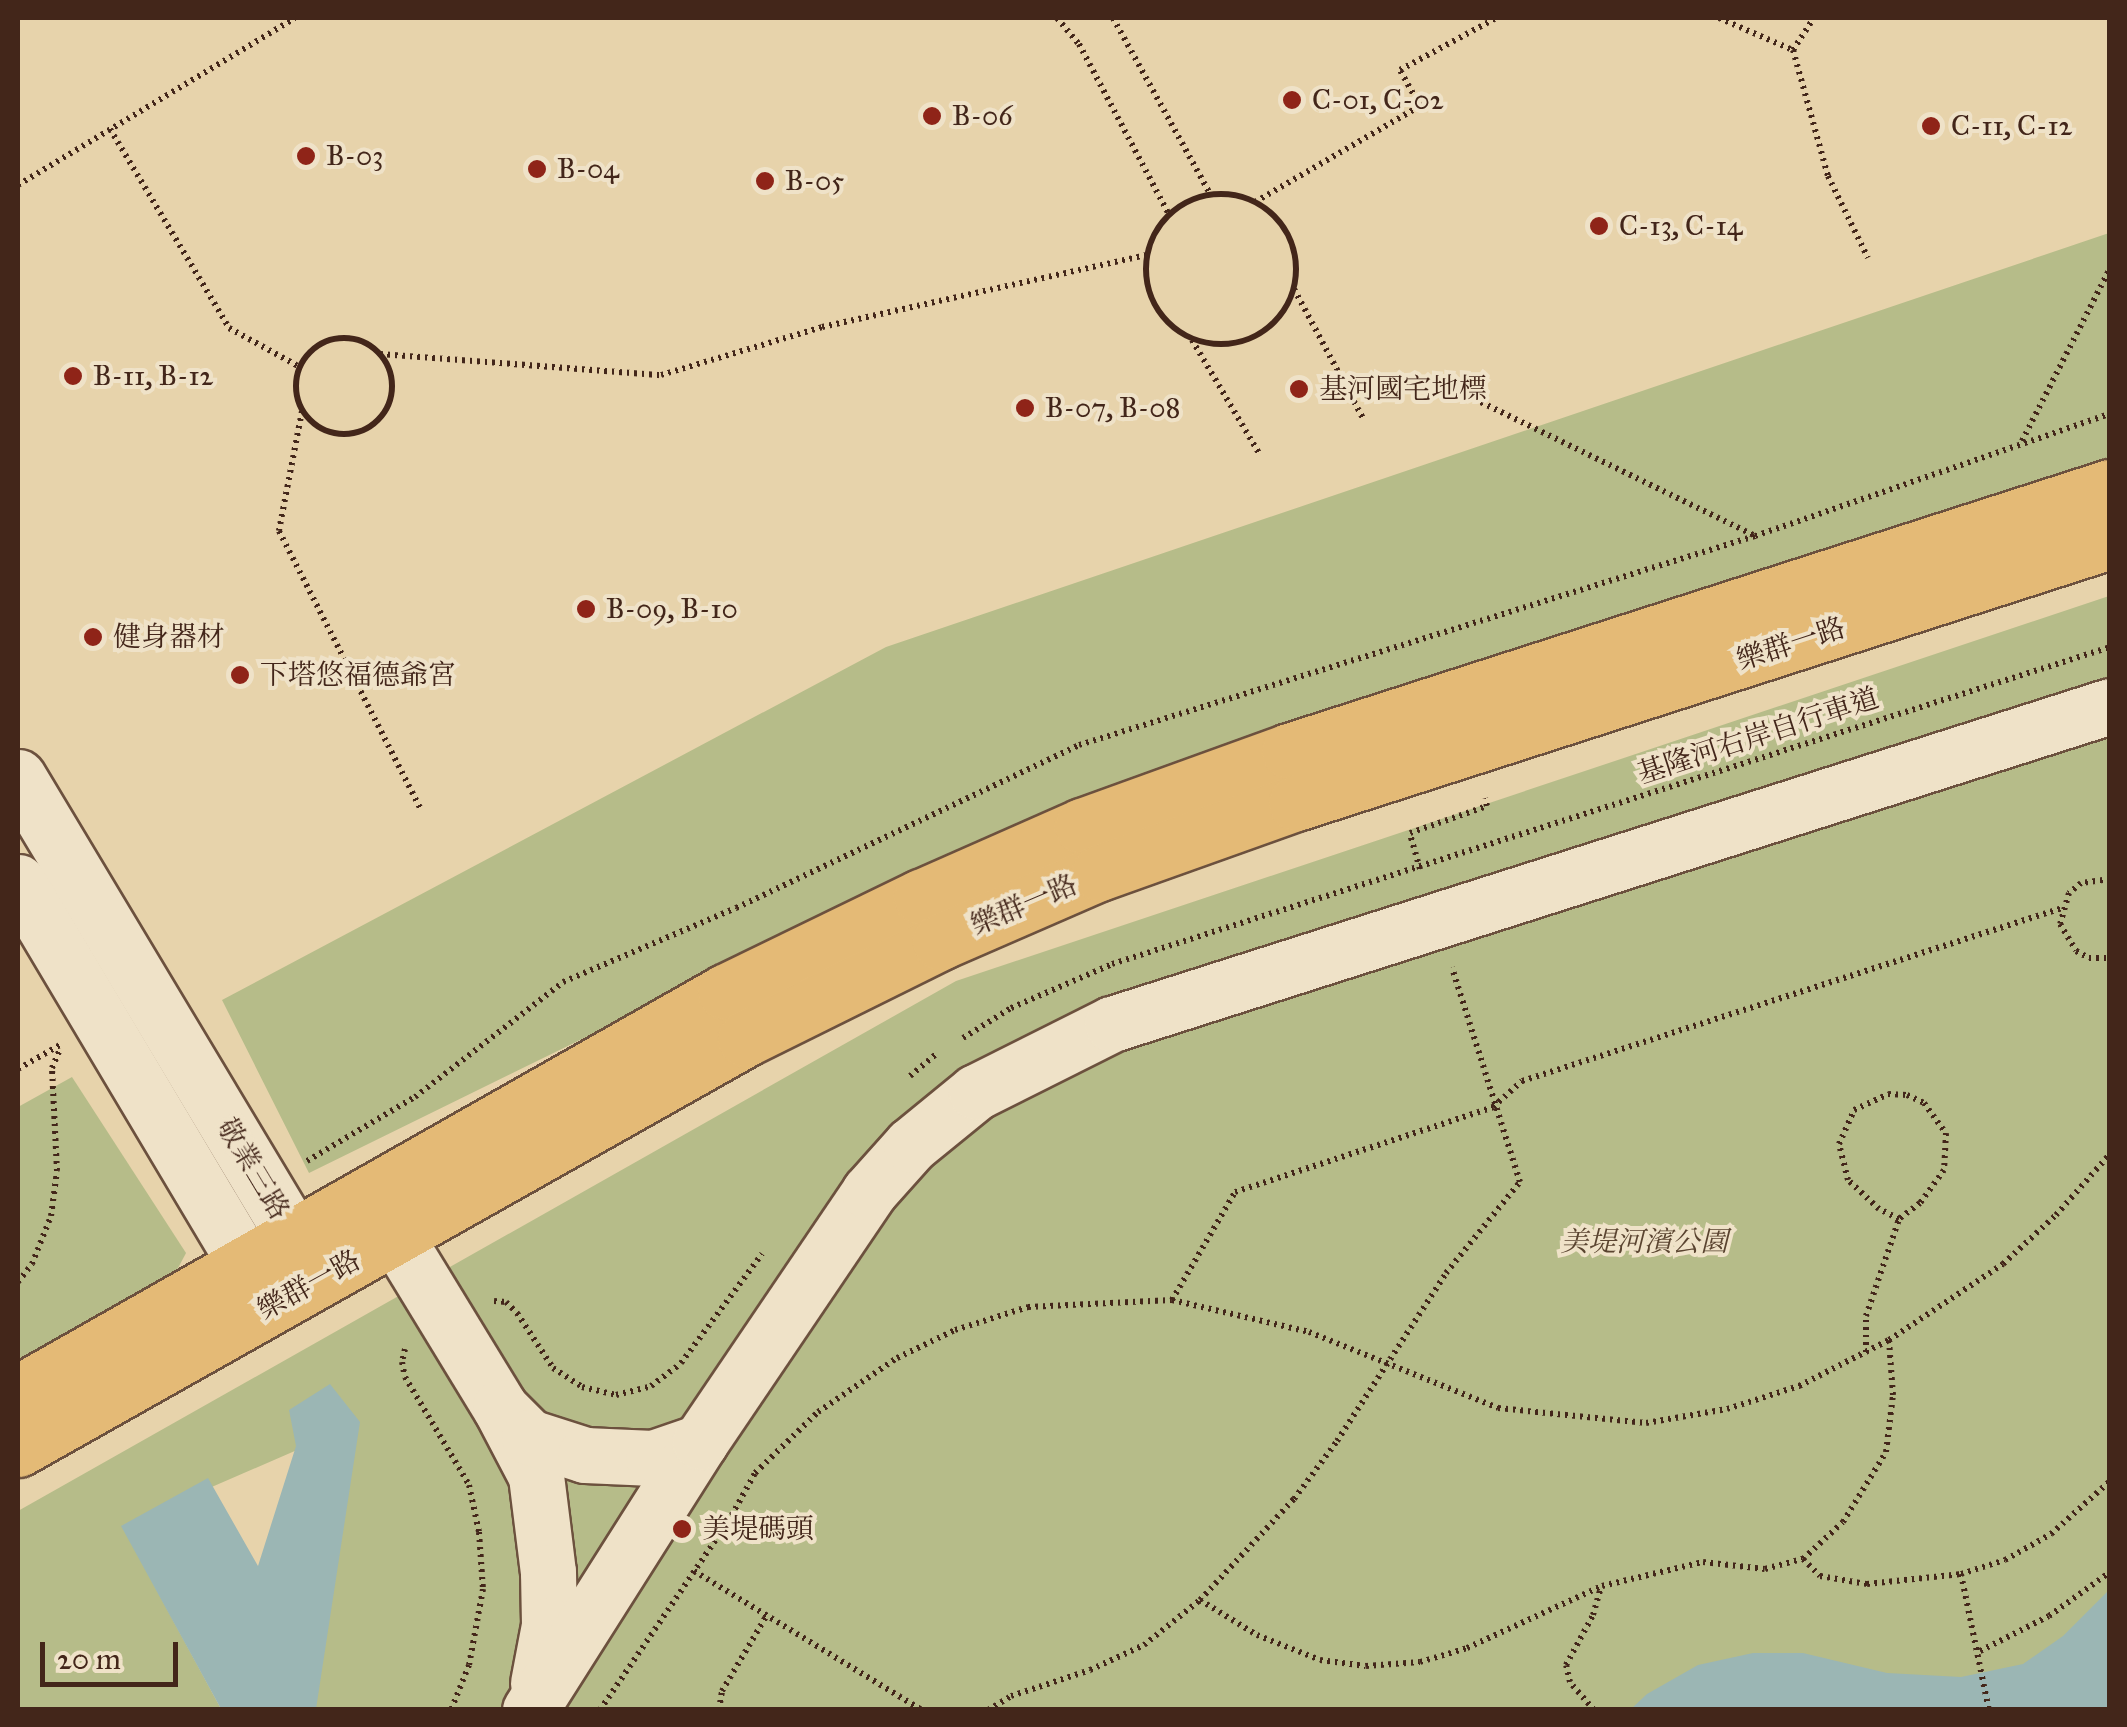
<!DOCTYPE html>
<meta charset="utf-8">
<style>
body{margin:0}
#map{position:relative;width:2127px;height:1727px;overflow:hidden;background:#e7d3ab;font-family:"IM FELL Great Primer","Noto Serif TC",serif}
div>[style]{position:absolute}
.green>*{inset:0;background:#b6bc89}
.water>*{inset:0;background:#9bb6b4}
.path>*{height:6px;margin-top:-3px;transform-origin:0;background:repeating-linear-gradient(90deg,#43261a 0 2.5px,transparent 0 7.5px)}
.path>.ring{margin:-3px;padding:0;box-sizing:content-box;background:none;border:6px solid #43261a;border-radius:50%}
.roads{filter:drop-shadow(2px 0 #6c513e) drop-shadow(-2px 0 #6c513e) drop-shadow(0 2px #6c513e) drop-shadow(0 -2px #6c513e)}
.minor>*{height:55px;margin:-27.5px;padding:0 27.5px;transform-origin:27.5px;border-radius:27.5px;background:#efe2c8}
.major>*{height:55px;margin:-27.5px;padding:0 27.5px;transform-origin:27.5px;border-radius:27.5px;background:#e4ba76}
.dots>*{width:28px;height:28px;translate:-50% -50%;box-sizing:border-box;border:5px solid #efe2c8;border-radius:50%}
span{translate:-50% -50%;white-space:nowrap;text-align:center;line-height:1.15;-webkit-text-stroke:8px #efe2c8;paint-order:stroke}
.poi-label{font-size:28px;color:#43261a}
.left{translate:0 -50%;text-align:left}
.street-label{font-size:28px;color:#43261a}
.park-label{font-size:28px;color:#5a4430;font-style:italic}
.frame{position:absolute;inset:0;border:20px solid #43261a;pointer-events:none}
.scale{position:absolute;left:40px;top:1642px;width:138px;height:45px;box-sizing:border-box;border:5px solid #43261a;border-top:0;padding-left:12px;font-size:30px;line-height:35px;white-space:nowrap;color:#43261a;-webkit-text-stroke:8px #efe2c8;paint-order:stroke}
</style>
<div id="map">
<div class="green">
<div style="clip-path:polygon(2109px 233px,2109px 464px,1012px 828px,309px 1173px,222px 1000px,886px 647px)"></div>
<div style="clip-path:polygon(2109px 596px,2109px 1709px,309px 1709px,359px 1423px,122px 1526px,221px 1709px,18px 1709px,18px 1511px,956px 981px)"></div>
<div style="clip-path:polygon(72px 1077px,186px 1253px,168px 1287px,18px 1374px,18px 1107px)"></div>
</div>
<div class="water">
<div style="clip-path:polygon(330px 1384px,360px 1422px,316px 1709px,221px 1709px,121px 1526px,208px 1478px,258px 1566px,296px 1446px,289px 1410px)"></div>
<div style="clip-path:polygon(2109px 1590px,2109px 1709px,1631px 1709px,1647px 1694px,1698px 1665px,1753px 1653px,1803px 1653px,1887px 1673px,1961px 1677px,2023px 1664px,2063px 1636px)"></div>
</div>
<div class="path">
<div style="left:1057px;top:18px;width:34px;rotate:50deg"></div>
<div style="left:1079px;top:44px;width:193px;rotate:62.2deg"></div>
<div style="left:1113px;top:18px;width:201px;rotate:61.1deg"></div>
<div style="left:1719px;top:18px;width:81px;rotate:23.4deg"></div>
<div style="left:1793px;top:50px;width:131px;rotate:74.5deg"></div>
<div style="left:1828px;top:176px;width:91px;rotate:64deg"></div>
<div style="left:1793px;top:50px;width:38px;rotate:-57deg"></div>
<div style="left:110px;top:129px;width:232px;rotate:59.1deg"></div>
<div style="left:229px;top:328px;width:81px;rotate:28.8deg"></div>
<div style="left:18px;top:185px;width:323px;rotate:-31.1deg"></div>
<div class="ring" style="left:1146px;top:194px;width:144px;height:144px"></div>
<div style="left:1255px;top:202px;width:191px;rotate:-30.2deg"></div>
<div style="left:1420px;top:106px;width:41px;rotate:-119.1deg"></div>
<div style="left:1400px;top:70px;width:109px;rotate:-28.4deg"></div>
<div style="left:1294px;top:289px;width:146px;rotate:61.9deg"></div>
<div class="ring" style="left:296px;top:338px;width:90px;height:90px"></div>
<div style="left:1192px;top:340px;width:134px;rotate:59.4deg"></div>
<div style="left:380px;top:354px;width:282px;rotate:4.3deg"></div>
<div style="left:661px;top:375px;width:168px;rotate:-16.6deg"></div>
<div style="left:822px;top:327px;width:333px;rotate:-12.5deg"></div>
<div style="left:1454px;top:389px;width:334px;rotate:26deg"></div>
<div style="left:302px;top:411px;width:122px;rotate:100.9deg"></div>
<div style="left:279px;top:531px;width:311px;rotate:63deg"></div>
<div style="left:2022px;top:441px;width:194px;rotate:-63deg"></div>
<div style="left:1420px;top:869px;width:37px;rotate:-106deg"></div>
<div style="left:1410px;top:833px;width:82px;rotate:-19.3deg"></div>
<div style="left:1487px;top:806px;width:8px;rotate:-104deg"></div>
<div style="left:2110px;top:879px;width:29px;rotate:172deg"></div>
<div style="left:2081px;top:883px;width:16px;rotate:140deg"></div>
<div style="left:2069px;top:893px;width:32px;rotate:106deg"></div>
<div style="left:2060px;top:924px;width:31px;rotate:59deg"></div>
<div style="left:2076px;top:951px;width:15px;rotate:28deg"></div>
<div style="left:2089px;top:958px;width:21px"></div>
<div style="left:963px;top:1038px;width:57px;rotate:-32deg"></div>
<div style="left:1011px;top:1008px;width:110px;rotate:-23.5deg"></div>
<div style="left:1112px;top:964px;width:1047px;rotate:-17.62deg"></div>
<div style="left:18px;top:1069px;width:48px;rotate:-29.7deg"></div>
<div style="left:910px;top:1076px;width:33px;rotate:-40deg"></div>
<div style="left:307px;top:1161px;width:126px;rotate:-30.7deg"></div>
<div style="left:415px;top:1097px;width:187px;rotate:-37.8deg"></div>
<div style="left:563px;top:982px;width:188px;rotate:-23.2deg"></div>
<div style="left:736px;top:908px;width:380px;rotate:-25.4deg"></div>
<div style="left:1079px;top:745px;width:708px;rotate:-17.18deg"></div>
<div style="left:1755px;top:536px;width:375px;rotate:-19deg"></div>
<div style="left:18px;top:1282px;width:23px;rotate:-52deg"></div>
<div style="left:32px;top:1264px;width:52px;rotate:-68.4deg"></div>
<div style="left:51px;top:1216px;width:45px;rotate:-82.4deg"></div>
<div style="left:57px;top:1171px;width:103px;rotate:-92.8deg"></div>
<div style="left:52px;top:1068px;width:21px;rotate:-67deg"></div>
<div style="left:1172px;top:1300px;width:125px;rotate:-59.7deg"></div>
<div style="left:1235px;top:1192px;width:272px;rotate:-18.2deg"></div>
<div style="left:1493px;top:1107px;width:39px;rotate:-42deg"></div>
<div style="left:1522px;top:1081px;width:567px;rotate:-17.76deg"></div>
<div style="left:494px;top:1301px;width:12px;rotate:5deg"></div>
<div style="left:506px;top:1302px;width:16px;rotate:45deg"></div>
<div style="left:517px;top:1313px;width:66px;rotate:56.8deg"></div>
<div style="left:553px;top:1368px;width:35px;rotate:33deg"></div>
<div style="left:582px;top:1387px;width:35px;rotate:13deg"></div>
<div style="left:616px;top:1395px;width:36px;rotate:-14deg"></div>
<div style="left:651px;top:1386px;width:38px;rotate:-37deg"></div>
<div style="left:681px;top:1363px;width:136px;rotate:-53.4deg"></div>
<div style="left:405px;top:1349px;width:13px;rotate:103deg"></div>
<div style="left:402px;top:1362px;width:15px;rotate:79deg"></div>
<div style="left:405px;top:1377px;width:126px;rotate:59.3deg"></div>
<div style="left:469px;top:1485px;width:48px;rotate:78deg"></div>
<div style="left:479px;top:1532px;width:57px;rotate:86deg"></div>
<div style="left:483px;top:1589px;width:77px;rotate:100.4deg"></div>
<div style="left:469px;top:1665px;width:48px;rotate:111.8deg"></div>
<div style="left:1866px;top:1352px;width:36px;rotate:-90deg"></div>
<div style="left:1866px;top:1316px;width:102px;rotate:-71.2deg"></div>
<div style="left:1899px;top:1219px;width:22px;rotate:-153deg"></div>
<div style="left:1879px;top:1209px;width:42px;rotate:-136.9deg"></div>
<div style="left:1848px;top:1180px;width:37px;rotate:-104deg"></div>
<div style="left:1839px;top:1144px;width:37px;rotate:-66deg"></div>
<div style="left:1854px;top:1110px;width:38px;rotate:-25deg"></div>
<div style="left:1888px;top:1094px;width:19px;rotate:3deg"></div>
<div style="left:1907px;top:1095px;width:19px;rotate:25deg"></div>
<div style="left:1924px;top:1103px;width:37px;rotate:54deg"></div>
<div style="left:1946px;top:1133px;width:37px;rotate:93deg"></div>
<div style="left:1944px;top:1170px;width:41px;rotate:126deg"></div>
<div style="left:1920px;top:1203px;width:26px;rotate:143deg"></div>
<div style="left:1803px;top:1559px;width:24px;rotate:45deg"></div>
<div style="left:1820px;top:1576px;width:48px;rotate:9.7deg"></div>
<div style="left:1867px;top:1584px;width:95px;rotate:-6.1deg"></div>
<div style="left:1961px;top:1574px;width:46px;rotate:-17.7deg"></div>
<div style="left:2005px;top:1560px;width:53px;rotate:-29.5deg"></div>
<div style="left:2051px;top:1534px;width:79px;rotate:-41.9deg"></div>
<div style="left:694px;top:1571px;width:267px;rotate:31.4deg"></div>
<div style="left:1961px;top:1574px;width:139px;rotate:78.4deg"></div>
<div style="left:1200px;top:1600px;width:67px;rotate:31.6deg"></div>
<div style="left:1257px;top:1635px;width:68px;rotate:21.6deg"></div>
<div style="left:1320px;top:1660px;width:46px;rotate:7.4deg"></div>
<div style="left:1366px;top:1666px;width:54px;rotate:-4.2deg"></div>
<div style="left:1420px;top:1662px;width:49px;rotate:-16.6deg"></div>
<div style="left:1467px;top:1648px;width:149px;rotate:-24.7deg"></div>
<div style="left:1602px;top:1586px;width:104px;rotate:-13.4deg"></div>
<div style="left:1703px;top:1562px;width:62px;rotate:6.4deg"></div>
<div style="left:1765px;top:1569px;width:39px;rotate:-15deg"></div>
<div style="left:1803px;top:1559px;width:54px;rotate:-42.8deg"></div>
<div style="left:1843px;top:1522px;width:82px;rotate:-58.4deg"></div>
<div style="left:1886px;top:1452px;width:57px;rotate:-83deg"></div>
<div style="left:1893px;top:1395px;width:55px;rotate:-94.2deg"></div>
<div style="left:1980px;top:1651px;width:77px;rotate:-26.9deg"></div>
<div style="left:2049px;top:1616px;width:75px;rotate:-35.8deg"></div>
<div style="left:600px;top:1710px;width:227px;rotate:-55.8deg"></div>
<div style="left:728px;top:1522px;width:56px;rotate:-61.1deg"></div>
<div style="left:755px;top:1473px;width:88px;rotate:-44.1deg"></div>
<div style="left:818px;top:1412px;width:96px;rotate:-34.4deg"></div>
<div style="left:897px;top:1358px;width:64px;rotate:-25.8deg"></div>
<div style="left:955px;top:1330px;width:77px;rotate:-17.5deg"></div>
<div style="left:1028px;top:1307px;width:144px;rotate:-2.8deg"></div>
<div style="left:1172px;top:1300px;width:141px;rotate:13.1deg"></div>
<div style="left:1309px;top:1332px;width:204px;rotate:21.9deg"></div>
<div style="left:1498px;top:1408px;width:149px;rotate:5.8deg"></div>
<div style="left:1646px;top:1423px;width:82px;rotate:-9.8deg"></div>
<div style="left:1727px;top:1409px;width:76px;rotate:-17.7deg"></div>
<div style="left:1799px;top:1386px;width:101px;rotate:-27.1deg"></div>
<div style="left:1889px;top:1340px;width:137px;rotate:-33.7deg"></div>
<div style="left:2003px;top:1264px;width:72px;rotate:-42.8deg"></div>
<div style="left:2056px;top:1215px;width:81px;rotate:-48.5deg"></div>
<div style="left:719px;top:1710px;width:19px;rotate:-81deg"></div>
<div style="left:722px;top:1691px;width:88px;rotate:-59.4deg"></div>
<div style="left:988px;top:1710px;width:27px;rotate:-31deg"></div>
<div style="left:1011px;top:1696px;width:83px;rotate:-18.2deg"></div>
<div style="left:1090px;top:1670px;width:60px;rotate:-24.8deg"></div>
<div style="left:1144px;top:1645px;width:72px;rotate:-38.8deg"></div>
<div style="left:1200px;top:1600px;width:138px;rotate:-47.1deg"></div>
<div style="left:1294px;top:1499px;width:72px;rotate:-53.4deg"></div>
<div style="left:1337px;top:1441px;width:200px;rotate:-57deg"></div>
<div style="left:1446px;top:1273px;width:117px;rotate:-50.9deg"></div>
<div style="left:1520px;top:1182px;width:225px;rotate:-107.6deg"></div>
<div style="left:1594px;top:1710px;width:37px;rotate:-131deg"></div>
<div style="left:1570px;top:1682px;width:17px;rotate:-103deg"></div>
<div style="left:1566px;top:1665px;width:57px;rotate:-61.6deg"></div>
<div style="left:1593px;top:1615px;width:29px;rotate:-74deg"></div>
</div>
<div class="roads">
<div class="minor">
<div style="left:18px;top:777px;width:536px;rotate:59.04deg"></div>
<div style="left:294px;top:1237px;width:48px;rotate:90deg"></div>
<div style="left:18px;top:882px;width:445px;rotate:59.2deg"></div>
<div style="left:246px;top:1264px;width:47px;rotate:32deg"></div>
<div style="left:371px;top:1196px;width:247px;rotate:58.6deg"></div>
<div style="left:500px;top:1407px;width:78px;rotate:62.4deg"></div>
<div style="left:536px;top:1476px;width:97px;rotate:82.9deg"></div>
<div style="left:548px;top:1572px;width:53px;rotate:88.9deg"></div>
<div style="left:549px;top:1625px;width:59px;rotate:100.7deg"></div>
<div style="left:505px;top:1413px;width:34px;rotate:45deg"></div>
<div style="left:529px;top:1437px;width:59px;rotate:17.8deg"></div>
<div style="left:585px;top:1455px;width:68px;rotate:2.5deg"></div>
<div style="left:653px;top:1458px;width:50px;rotate:-18.8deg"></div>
<div style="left:530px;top:1710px;width:317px;rotate:-57.6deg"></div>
<div style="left:700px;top:1442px;width:302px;rotate:-55.9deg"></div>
<div style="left:869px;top:1192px;width:63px;rotate:-48.2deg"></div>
<div style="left:911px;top:1145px;width:84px;rotate:-39.2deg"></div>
<div style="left:976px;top:1092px;width:152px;rotate:-26.6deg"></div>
<div style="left:1112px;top:1024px;width:1047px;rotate:-17.67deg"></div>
</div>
<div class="major">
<div style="left:18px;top:1393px;width:813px;rotate:-29.56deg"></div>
<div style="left:725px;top:992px;width:218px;rotate:-25.9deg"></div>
<div style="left:921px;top:897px;width:176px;rotate:-23.8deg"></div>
<div style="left:1082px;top:826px;width:220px;rotate:-19.9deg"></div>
<div style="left:1289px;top:751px;width:862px;rotate:-17.83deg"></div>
<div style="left:18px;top:1449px;width:835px;rotate:-29.42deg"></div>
<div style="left:745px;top:1039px;width:218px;rotate:-26.4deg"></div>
<div style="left:940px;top:942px;width:173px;rotate:-23.5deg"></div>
<div style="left:1099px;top:873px;width:209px;rotate:-19.6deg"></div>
<div style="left:1296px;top:803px;width:855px;rotate:-17.84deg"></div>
</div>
</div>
<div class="dots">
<div style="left:1292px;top:100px;background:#8f2418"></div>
<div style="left:932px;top:116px;background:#8f2418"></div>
<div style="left:1931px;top:126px;background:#8f2418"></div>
<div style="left:306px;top:156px;background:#8f2418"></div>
<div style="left:537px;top:169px;background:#8f2418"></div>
<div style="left:765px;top:181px;background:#8f2418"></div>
<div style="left:1599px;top:226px;background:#8f2418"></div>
<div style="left:73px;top:376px;background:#8f2418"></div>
<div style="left:1299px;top:389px;background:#8f2418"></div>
<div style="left:1025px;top:408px;background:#8f2418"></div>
<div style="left:586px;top:609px;background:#8f2418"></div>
<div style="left:93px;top:637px;background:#8f2418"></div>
<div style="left:240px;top:675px;background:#8f2418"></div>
<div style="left:682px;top:1529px;background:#8f2418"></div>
</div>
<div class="poi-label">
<span class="left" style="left:1312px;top:100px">C-01, C-02</span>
<span class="left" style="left:952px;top:116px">B-06</span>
<span class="left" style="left:1951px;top:126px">C-11, C-12</span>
<span class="left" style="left:326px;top:156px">B-03</span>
<span class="left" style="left:557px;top:169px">B-04</span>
<span class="left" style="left:785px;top:181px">B-05</span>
<span class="left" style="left:1619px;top:226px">C-13, C-14</span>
<span class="left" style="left:93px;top:376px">B-11, B-12</span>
<span class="left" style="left:1319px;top:389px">基河國宅地標</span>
<span class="left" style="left:1045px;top:408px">B-07, B-08</span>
<span class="left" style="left:606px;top:609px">B-09, B-10</span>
<span class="left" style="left:113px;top:637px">健身器材</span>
<span class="left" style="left:260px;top:675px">下塔悠福德爺宮</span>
<span class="left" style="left:702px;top:1529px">美堤碼頭</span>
</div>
<div class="street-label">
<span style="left:1791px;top:644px;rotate:-18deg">樂群一路</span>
<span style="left:1758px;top:736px;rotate:-18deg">基隆河右岸自行車道</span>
<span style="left:1024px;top:905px;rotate:-23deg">樂群一路</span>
<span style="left:253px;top:1169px;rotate:59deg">敬業三路</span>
<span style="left:309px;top:1285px;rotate:-29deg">樂群一路</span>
</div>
<div class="park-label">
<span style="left:1644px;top:1242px">美堤河濱公園</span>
</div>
<div class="frame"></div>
<div class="scale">20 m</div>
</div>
